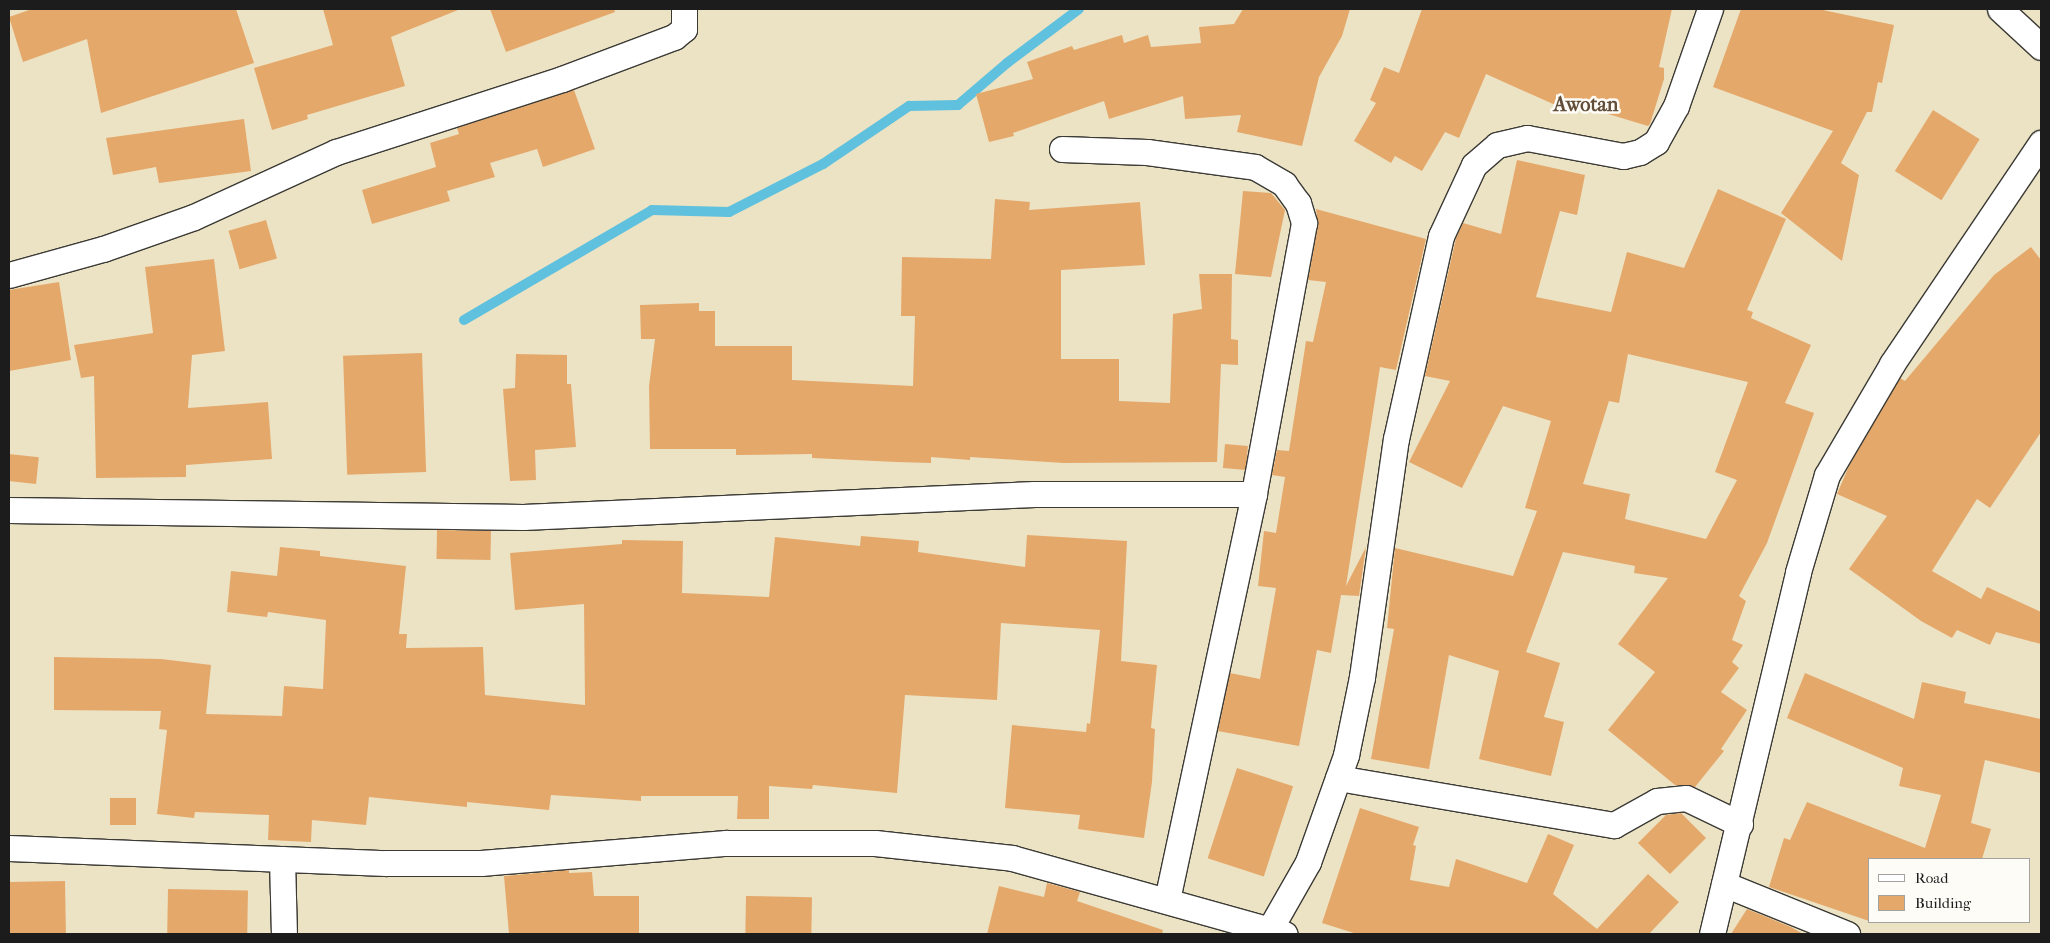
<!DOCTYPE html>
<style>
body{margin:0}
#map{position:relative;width:2050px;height:943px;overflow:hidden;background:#ece3c4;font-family:"IM FELL French Canon",serif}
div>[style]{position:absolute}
.stream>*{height:10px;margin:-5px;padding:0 5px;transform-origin:5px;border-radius:5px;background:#60c1de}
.building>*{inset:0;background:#e5a86b;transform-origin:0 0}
.roads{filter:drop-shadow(1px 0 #3b3a35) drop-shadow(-1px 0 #3b3a35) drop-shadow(0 1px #3b3a35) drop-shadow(0 -1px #3b3a35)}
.minor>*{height:25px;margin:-12.5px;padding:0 12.5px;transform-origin:12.5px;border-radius:12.5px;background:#fff}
span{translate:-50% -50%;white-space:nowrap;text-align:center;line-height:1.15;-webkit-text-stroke:5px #fdfcf7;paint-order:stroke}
.neighbourhood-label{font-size:20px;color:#624d38;font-weight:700}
.frame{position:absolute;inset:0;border:10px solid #1c1c1c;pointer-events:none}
.legend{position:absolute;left:1868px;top:858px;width:162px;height:65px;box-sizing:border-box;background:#fdfcf7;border:1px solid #a3a29f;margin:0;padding:6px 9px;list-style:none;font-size:15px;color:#1c1c1c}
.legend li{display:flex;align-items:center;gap:10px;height:25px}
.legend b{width:25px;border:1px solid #a3a29f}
</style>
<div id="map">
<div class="stream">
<div style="left:464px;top:320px;width:218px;rotate:-30.3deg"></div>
<div style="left:652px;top:210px;width:77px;rotate:1.5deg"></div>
<div style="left:729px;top:212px;width:106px;rotate:-27.1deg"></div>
<div style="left:823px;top:164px;width:104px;rotate:-34deg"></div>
<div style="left:909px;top:106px;width:49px;rotate:-1.2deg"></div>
<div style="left:958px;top:105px;width:65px;rotate:-40.6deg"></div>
<div style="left:1007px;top:63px;width:90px;rotate:-36.9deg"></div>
</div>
<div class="building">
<div style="clip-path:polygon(32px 9px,236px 9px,254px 63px,101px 113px,87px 39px,23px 62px,9px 17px)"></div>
<div style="clip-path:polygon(323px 9px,458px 9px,458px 10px,391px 37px,405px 86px,307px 115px,308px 119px,272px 130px,254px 68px,333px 45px)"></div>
<div style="clip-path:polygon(490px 9px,614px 9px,615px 12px,506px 52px)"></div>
<div style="clip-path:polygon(1243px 9px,1350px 9px,1342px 36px,1319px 77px,1302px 146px,1237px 132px,1241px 115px,1185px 119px,1183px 96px,1109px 119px,1104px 101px,1013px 133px,1014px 136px,989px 142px,976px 94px,1033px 79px,1027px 62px,1072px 46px,1074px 50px,1122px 35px,1124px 43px,1148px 35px,1151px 47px,1201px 43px,1199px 27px,1234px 24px)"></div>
<div style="clip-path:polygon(1422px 9px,1672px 9px,1659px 67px,1664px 68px,1664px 79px,1650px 124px,1648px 126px,1575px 104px,1571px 112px,1486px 74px,1459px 138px,1445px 132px,1422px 171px,1395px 156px,1391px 163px,1354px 141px,1376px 103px,1370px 100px,1384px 67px,1399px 73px)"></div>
<div style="clip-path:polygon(1741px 9px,1818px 9px,1894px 25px,1882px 83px,1878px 82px,1872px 112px,1867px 112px,1841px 163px,1859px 175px,1842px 261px,1781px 213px,1833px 131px,1713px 87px)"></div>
<div style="clip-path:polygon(574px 90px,595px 149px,543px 167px,537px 149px,490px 163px,495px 177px,447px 191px,450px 201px,372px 224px,362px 190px,436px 167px,430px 143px,459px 134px,457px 128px)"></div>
<div style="left:1933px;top:110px;width:55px;height:72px;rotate:32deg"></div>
<div style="clip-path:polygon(244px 119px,251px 171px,159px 183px,156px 167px,113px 175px,106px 138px)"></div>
<div style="clip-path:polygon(evenodd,1517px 160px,1585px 175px,1577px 215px,1560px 211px,1536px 297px,1611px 312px,1627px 252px,1684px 268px,1718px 189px,1786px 219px,1747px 310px,1753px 312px,1751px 318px,1811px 345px,1785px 403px,1814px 413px,1767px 543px,1739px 596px,1746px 601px,1732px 640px,1743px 645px,1732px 662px,1739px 668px,1721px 692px,1747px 710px,1721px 749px,1724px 751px,1695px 787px,1675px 785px,1608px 730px,1655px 672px,1618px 644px,1668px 578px,1634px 573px,1635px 566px,1563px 552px,1526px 652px,1560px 663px,1544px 717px,1564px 722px,1551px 776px,1479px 759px,1499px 671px,1449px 655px,1429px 769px,1371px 759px,1394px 629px,1387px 628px,1395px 548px,1513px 576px,1537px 511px,1525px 508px,1551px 421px,1503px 406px,1462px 488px,1409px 462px,1450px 381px,1425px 376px,1456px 238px,1463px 223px,1501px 234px,1517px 160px,1628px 354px,1748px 382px,1715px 472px,1737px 480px,1706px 539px,1625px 519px,1630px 494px,1583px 484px,1609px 401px,1619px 403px,1628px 354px)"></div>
<div style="clip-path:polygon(1243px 191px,1271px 193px,1285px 210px,1271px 277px,1235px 274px)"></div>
<div style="clip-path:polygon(995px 199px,1030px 202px,1029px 210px,1140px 202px,1145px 265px,1061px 270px,1061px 359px,1119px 359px,1119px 401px,1170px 403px,1173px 314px,1202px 309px,1199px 274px,1232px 274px,1231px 339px,1238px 340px,1238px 365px,1221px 364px,1217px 462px,1064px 463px,970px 457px,970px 460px,931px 457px,931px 463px,896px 462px,812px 458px,812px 454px,736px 455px,736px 449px,650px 449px,649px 386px,655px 339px,641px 339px,640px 305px,699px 303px,699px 311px,715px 311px,715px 346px,792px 346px,792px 380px,913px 386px,915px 316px,901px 316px,902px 257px,991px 259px)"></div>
<div style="clip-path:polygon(1316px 209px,1426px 239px,1396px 370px,1380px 367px,1346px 586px,1366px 547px,1359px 596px,1341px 595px,1331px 653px,1317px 650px,1299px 746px,1218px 731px,1230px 673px,1260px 679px,1276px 588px,1258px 586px,1264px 531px,1276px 533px,1285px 477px,1272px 475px,1277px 450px,1289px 451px,1306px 341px,1313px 342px,1326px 282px,1308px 280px,1318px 226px)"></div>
<div style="left:266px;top:220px;width:40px;height:39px;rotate:74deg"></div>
<div style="clip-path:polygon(2031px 247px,2041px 260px,2041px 432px,1990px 508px,1977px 499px,1932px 571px,1981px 599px,1987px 587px,2041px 612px,2041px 644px,1996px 632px,1990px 645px,1957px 630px,1952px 638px,1921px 621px,1849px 569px,1887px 516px,1837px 494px,1849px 466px,1900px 378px,1905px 381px,1994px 275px)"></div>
<div style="clip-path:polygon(214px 259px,225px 351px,192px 355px,188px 408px,268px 402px,272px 459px,186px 465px,186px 477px,96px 478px,94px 376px,81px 378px,74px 345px,153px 333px,145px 267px)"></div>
<div style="clip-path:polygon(59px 282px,71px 360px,9px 371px,9px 290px)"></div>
<div style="left:422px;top:353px;width:119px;height:79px;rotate:88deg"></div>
<div style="clip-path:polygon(516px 354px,567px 355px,567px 384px,571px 384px,576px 447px,535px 450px,536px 480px,510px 481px,503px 389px,515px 388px)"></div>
<div style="left:1225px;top:444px;width:23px;height:24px;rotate:5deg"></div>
<div style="left:9px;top:454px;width:30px;height:27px;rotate:6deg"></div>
<div style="left:437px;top:530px;width:54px;height:29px;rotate:1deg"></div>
<div style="clip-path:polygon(1027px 535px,1127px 541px,1121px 661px,1157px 665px,1151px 728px,1155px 729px,1152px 782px,1144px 838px,1078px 829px,1080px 815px,1005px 808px,1012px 725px,1086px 732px,1087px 723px,1090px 724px,1100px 630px,1001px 623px,997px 700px,905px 695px,897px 793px,813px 785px,812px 789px,769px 786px,769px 819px,737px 819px,738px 796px,641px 796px,641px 801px,551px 795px,549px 810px,467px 802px,467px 807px,369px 797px,366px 825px,312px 820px,311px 842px,268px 840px,269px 815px,195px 812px,194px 818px,157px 814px,167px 730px,159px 729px,161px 711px,54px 710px,54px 657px,161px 659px,211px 665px,206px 714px,282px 716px,284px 686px,323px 689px,326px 620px,268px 612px,267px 617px,227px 612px,231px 571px,277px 576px,280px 547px,320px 551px,320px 556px,406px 566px,399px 634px,407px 634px,406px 648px,483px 647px,485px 695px,585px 705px,584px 604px,515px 610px,510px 553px,622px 544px,622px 540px,683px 541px,682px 593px,769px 597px,775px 537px,860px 546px,861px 536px,919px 541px,918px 552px,1025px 567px)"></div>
<div style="clip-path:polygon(1805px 673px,1914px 719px,1922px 682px,1966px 692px,1964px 703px,2041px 719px,2041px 773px,1985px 760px,1971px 823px,1991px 829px,1982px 859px,1869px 859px,1869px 921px,1769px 887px,1784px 838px,1790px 840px,1807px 802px,1925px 848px,1941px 795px,1899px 786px,1903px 768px,1787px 718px)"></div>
<div style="left:1237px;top:768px;width:59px;height:95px;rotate:18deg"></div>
<div style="left:110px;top:798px;width:26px;height:27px"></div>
<div style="clip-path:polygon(1360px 808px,1419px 827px,1413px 845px,1416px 846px,1410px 880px,1449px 887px,1456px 859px,1527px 883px,1548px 834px,1574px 845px,1553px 894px,1597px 929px,1648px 874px,1679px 902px,1649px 934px,1357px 934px,1322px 923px)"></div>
<div style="clip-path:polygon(1681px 813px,1706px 838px,1670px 874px,1638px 843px,1666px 815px)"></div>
<div style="clip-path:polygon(569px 870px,569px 873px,592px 872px,594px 896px,639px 896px,639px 934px,509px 934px,504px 876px)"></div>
<div style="left:65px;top:881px;width:53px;height:56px;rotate:89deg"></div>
<div style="clip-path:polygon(1047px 883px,1080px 892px,1077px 901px,1163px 930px,1162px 934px,987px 934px,999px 886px,1044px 897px)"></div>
<div style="left:168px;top:889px;width:80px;height:45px;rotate:1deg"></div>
<div style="left:746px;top:896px;width:66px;height:38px;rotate:1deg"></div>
<div style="clip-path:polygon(1747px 909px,1791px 927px,1803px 934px,1731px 934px)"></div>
</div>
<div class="roads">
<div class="minor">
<div style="left:2000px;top:9px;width:56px;rotate:42.8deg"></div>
<div style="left:1062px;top:149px;width:85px;rotate:2deg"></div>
<div style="left:1147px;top:152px;width:109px;rotate:7.9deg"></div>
<div style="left:1255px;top:167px;width:34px;rotate:30deg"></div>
<div style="left:1284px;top:184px;width:24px;rotate:54deg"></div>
<div style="left:1298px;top:203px;width:21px;rotate:73deg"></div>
<div style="left:1304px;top:223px;width:276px;rotate:100.5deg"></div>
<div style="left:1254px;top:494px;width:415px;rotate:102.1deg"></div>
<div style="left:9px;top:275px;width:98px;rotate:-15.5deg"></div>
<div style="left:103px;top:249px;width:96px;rotate:-19.4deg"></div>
<div style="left:194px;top:217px;width:156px;rotate:-24.6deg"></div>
<div style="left:336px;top:152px;width:237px;rotate:-17.9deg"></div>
<div style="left:562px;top:79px;width:120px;rotate:-20.6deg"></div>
<div style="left:674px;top:37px;width:13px;rotate:-39deg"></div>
<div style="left:684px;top:29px;width:20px;rotate:-90deg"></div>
<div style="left:9px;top:510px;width:514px;rotate:0.78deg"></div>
<div style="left:523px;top:517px;width:512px;rotate:-2.58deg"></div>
<div style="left:1034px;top:494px;width:220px"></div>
<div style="left:1338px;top:778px;width:280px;rotate:9.7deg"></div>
<div style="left:1614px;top:825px;width:49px;rotate:-29.2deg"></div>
<div style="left:1657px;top:801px;width:29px;rotate:-6deg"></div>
<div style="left:1686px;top:798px;width:60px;rotate:25.7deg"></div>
<div style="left:9px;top:848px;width:377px;rotate:2.3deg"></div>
<div style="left:386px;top:863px;width:95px"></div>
<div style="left:481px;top:863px;width:246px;rotate:-4.7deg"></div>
<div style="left:726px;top:843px;width:149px"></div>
<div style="left:875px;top:843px;width:138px;rotate:6.2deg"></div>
<div style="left:1012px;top:858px;width:283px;rotate:15.6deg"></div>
<div style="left:282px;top:859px;width:75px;rotate:88.5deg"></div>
<div style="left:1724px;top:884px;width:133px;rotate:22.1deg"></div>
<div style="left:1267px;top:934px;width:83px;rotate:-60.3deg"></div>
<div style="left:1308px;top:862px;width:114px;rotate:-70.4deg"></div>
<div style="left:1346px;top:755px;width:80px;rotate:-78.4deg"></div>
<div style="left:1362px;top:677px;width:240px;rotate:-81.9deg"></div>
<div style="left:1396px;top:439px;width:208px;rotate:-77.5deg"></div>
<div style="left:1441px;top:236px;width:78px;rotate:-65.1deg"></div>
<div style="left:1474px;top:165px;width:30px;rotate:-41deg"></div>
<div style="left:1497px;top:145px;width:31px;rotate:-13deg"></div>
<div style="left:1527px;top:138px;width:98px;rotate:10.6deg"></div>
<div style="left:1623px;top:156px;width:17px;rotate:-13deg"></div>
<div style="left:1640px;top:152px;width:19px;rotate:-32deg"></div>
<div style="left:1656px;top:142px;width:41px;rotate:-60.9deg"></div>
<div style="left:1676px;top:106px;width:103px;rotate:-70.7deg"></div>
<div style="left:1712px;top:934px;width:372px;rotate:-76.6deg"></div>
<div style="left:1798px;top:572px;width:101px;rotate:-73.4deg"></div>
<div style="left:1827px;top:475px;width:129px;rotate:-59.6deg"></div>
<div style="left:1892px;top:364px;width:267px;rotate:-56deg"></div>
</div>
</div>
<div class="neighbourhood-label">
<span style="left:1586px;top:104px">Awotan</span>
</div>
<div class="frame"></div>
<ul class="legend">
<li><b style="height:6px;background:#fff"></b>Road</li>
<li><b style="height:14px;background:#e5a86b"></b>Building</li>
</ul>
</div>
